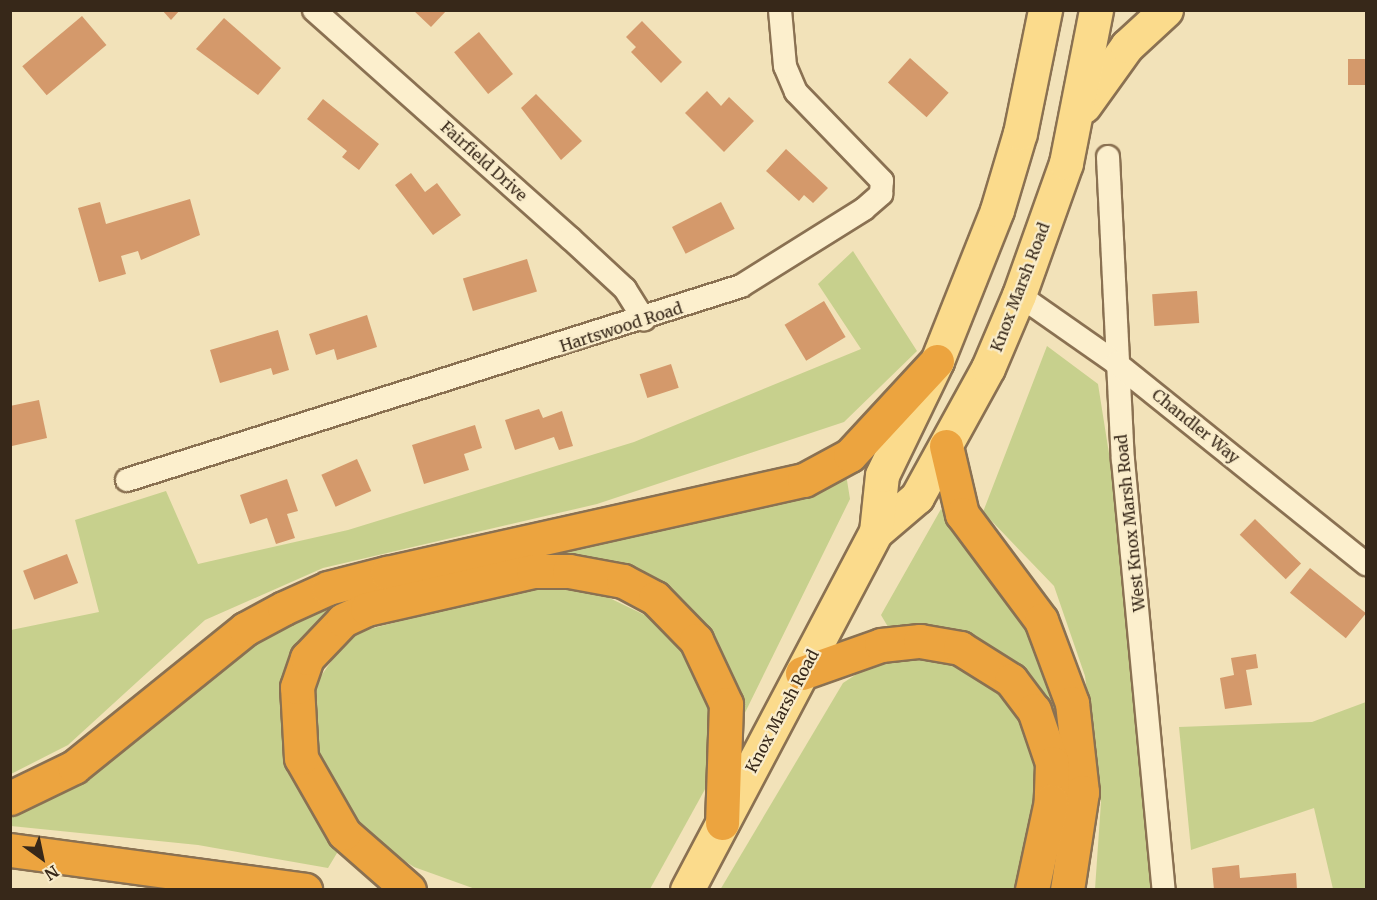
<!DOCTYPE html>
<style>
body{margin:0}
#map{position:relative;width:1377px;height:900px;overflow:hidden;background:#f2e2b9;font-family:Merriweather,serif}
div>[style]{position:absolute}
.green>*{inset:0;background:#c7d08d}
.building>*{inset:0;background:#d4996b;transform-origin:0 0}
.roads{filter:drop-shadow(2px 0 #8a7152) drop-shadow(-2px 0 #8a7152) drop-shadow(0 2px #8a7152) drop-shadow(0 -2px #8a7152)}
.street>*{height:22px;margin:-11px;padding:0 11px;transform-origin:11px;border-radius:11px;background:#fcefcd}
.primary>*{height:33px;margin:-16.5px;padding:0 16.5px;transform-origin:16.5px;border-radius:16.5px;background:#fbdb8c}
.highway>*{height:33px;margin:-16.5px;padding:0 16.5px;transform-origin:16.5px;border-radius:16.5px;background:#eca43f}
span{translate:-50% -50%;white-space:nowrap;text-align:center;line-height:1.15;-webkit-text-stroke:4.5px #f9ecca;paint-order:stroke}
.street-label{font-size:16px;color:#372819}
.frame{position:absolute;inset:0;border:12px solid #372819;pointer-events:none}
.north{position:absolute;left:12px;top:828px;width:60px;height:60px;-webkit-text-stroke:4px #f9ecca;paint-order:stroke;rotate:147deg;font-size:16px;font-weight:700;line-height:24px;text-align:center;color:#372819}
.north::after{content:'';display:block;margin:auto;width:21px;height:27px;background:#372819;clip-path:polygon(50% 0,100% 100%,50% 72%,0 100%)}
</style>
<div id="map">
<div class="green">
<div style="clip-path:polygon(853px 251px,917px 351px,844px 422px,597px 504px,323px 568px,205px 620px,68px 745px,11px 774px,11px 630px,99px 612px,75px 520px,166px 491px,198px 564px,348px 530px,634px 442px,861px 349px,818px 284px)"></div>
<div style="clip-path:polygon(1047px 346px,1098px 384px,1126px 561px,1152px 889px,1095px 889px,1101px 802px,1085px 676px,1054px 586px,983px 512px)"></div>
<div style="clip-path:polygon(846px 474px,850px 499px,736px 731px,731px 706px,617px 574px,370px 602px,283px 706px,285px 746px,340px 848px,328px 868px,198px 845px,11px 826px,10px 815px,69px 791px,256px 642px,311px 611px,721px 517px)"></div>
<div style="clip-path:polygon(941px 509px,992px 569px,1061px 684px,1060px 889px,1046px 889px,1042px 700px,891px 632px,881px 615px)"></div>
<div style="clip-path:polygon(530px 588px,595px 591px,653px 619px,685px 648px,715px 709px,709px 782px,650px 889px,478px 890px,414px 867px,376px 842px,343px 809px,318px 767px,312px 689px,346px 640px,358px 632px)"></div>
<div style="clip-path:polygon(946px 654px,1017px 703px,1042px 774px,1023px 889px,720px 890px,843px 683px,881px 658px)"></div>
<div style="clip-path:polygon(1366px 702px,1366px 889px,1333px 889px,1314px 808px,1191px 850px,1179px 727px,1312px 722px)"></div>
</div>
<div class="building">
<div style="clip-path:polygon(162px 10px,180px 10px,171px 20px)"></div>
<div style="clip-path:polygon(413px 10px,447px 10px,431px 27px)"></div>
<div style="left:82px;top:16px;width:38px;height:78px;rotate:50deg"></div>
<div style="clip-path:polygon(224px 18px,281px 68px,258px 95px,196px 49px)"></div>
<div style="clip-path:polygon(642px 21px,682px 62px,661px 83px,631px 52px,636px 47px,626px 37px)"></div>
<div style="left:479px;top:32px;width:54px;height:32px;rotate:51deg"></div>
<div style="left:910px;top:58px;width:52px;height:33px;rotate:42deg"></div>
<div style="left:1366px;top:59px;width:26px;height:18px;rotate:90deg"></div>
<div style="clip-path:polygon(707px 91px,721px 106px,729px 97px,754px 121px,724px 152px,685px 113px)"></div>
<div style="clip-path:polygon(536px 94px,582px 141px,561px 160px,521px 108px)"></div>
<div style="clip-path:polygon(323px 99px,379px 144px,359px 170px,342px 157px,347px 151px,307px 119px)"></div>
<div style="clip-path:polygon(786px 149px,828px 188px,813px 203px,804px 195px,799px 201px,766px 171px)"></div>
<div style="clip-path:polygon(411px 173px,425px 192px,437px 183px,461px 215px,433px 235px,395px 185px)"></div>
<div style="clip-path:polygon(190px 199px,200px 235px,141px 260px,138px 251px,121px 256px,126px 274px,99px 282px,78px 208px,100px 202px,106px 224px)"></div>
<div style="left:721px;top:202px;width:30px;height:55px;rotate:63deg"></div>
<div style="left:527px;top:259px;width:34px;height:67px;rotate:73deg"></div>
<div style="left:1197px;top:291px;width:32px;height:45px;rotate:86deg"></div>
<div style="left:824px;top:301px;width:42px;height:46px;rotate:59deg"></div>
<div style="clip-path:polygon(367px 315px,377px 347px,337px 360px,334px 349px,316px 355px,309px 334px)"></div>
<div style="clip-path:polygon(278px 330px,289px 370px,273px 375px,271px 368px,220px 383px,210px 350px)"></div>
<div style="left:671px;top:364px;width:25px;height:33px;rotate:72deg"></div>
<div style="clip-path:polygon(39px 400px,47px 438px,12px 446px,10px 406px)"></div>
<div style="clip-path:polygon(539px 409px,543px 418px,562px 411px,573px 446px,559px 450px,554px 437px,515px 450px,505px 420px)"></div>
<div style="clip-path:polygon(475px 425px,482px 448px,464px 454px,469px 470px,424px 484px,412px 445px)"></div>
<div style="left:357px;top:459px;width:35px;height:39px;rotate:66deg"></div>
<div style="clip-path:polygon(287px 479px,298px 511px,287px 514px,295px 538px,276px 544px,267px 518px,250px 524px,240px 495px)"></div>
<div style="left:1255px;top:519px;width:64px;height:22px;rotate:44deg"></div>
<div style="left:67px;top:554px;width:31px;height:47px;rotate:69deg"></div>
<div style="left:1310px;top:568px;width:72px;height:32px;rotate:39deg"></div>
<div style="clip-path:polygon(1256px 654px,1258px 668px,1246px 670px,1252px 705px,1225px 709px,1220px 678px,1234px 675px,1231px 658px)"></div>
<div style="clip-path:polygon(1239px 865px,1240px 878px,1296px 873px,1297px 890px,1214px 890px,1212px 868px)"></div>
</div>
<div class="roads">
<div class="street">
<div style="left:314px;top:10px;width:343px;rotate:41.7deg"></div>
<div style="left:570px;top:238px;width:75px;rotate:42.8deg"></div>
<div style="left:625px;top:289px;width:36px;rotate:58deg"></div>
<div style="left:1108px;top:157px;width:303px;rotate:87.2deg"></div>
<div style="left:1123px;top:460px;width:432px;rotate:84.6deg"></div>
<div style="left:1019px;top:295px;width:118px;rotate:35deg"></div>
<div style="left:1116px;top:363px;width:321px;rotate:38.8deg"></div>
<div style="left:127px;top:480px;width:644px;rotate:-17.53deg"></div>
<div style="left:741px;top:286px;width:145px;rotate:-32deg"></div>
<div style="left:864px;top:209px;width:23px;rotate:-41deg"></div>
<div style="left:881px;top:194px;width:13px;rotate:-86deg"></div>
<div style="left:882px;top:181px;width:124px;rotate:-134deg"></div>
<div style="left:796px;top:92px;width:28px;rotate:-113deg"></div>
<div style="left:785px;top:66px;width:56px;rotate:-95.1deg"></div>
</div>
<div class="primary">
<div style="left:1084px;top:106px;width:74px;rotate:-54.4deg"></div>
<div style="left:1127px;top:46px;width:53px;rotate:-42.7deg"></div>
<div style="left:876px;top:532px;width:54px;rotate:-40.5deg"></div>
<div style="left:917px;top:497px;width:147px;rotate:-61.2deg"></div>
<div style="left:988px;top:368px;width:79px;rotate:-67deg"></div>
<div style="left:1019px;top:295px;width:140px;rotate:-70.4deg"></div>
<div style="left:1066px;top:163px;width:156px;rotate:-78.9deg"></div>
<div style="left:687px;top:890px;width:405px;rotate:-62.2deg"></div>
<div style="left:876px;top:532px;width:57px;rotate:-84deg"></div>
<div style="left:882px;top:475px;width:127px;rotate:-64.2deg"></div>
<div style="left:937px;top:361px;width:162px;rotate:-68.3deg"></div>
<div style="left:997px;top:210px;width:80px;rotate:-73.4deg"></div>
<div style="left:1020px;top:133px;width:126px;rotate:-78.5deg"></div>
</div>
<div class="highway">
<div style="left:946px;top:446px;width:70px;rotate:76.8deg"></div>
<div style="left:962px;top:514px;width:132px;rotate:53.3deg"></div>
<div style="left:1041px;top:620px;width:89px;rotate:69.5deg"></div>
<div style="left:1072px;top:703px;width:90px;rotate:83.6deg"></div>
<div style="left:1082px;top:792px;width:99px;rotate:98.7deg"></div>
<div style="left:802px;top:673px;width:84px;rotate:-19.5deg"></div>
<div style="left:881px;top:645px;width:39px;rotate:-6deg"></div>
<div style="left:920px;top:641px;width:41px;rotate:9.9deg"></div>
<div style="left:960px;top:648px;width:60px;rotate:32.1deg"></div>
<div style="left:1011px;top:680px;width:38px;rotate:53deg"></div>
<div style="left:1034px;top:710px;width:56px;rotate:71.2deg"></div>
<div style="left:1052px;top:763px;width:38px;rotate:92deg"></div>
<div style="left:1051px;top:801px;width:91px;rotate:102.1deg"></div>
<div style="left:10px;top:798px;width:71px;rotate:-25.8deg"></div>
<div style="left:74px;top:767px;width:220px;rotate:-38.9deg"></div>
<div style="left:245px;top:629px;width:44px;rotate:-28.3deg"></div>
<div style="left:284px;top:608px;width:48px;rotate:-24.4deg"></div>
<div style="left:328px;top:588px;width:61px;rotate:-14.3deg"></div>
<div style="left:387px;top:573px;width:427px;rotate:-12.6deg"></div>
<div style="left:804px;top:480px;width:52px;rotate:-28.5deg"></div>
<div style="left:850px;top:455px;width:128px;rotate:-47.2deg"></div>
<div style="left:10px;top:850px;width:298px;rotate:7.7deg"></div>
<div style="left:409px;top:890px;width:86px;rotate:-138.8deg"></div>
<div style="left:344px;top:833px;width:86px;rotate:-119.8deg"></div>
<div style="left:301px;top:758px;width:71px;rotate:-93.2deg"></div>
<div style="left:297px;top:687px;width:31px;rotate:-71deg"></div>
<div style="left:307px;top:658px;width:52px;rotate:-46.5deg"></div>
<div style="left:343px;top:620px;width:26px;rotate:-25deg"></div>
<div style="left:367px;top:609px;width:170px;rotate:-12.9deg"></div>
<div style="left:533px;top:571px;width:36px"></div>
<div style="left:569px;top:571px;width:55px;rotate:10.5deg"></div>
<div style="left:623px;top:581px;width:36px;rotate:28deg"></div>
<div style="left:655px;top:598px;width:59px;rotate:45.7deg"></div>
<div style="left:696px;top:640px;width:71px;rotate:64.9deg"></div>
<div style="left:726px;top:704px;width:119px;rotate:91.9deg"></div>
</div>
</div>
<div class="street-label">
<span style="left:484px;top:161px;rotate:42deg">Fairfield Drive</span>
<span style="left:1020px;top:287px;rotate:-69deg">Knox Marsh Road</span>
<span style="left:621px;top:327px;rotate:-18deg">Hartswood Road</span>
<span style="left:1196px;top:426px;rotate:39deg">Chandler Way</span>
<span style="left:1130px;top:523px;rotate:-96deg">West Knox Marsh Road</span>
<span style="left:782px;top:711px;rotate:-62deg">Knox Marsh Road</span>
</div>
<div class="frame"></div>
<div class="north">N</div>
</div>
